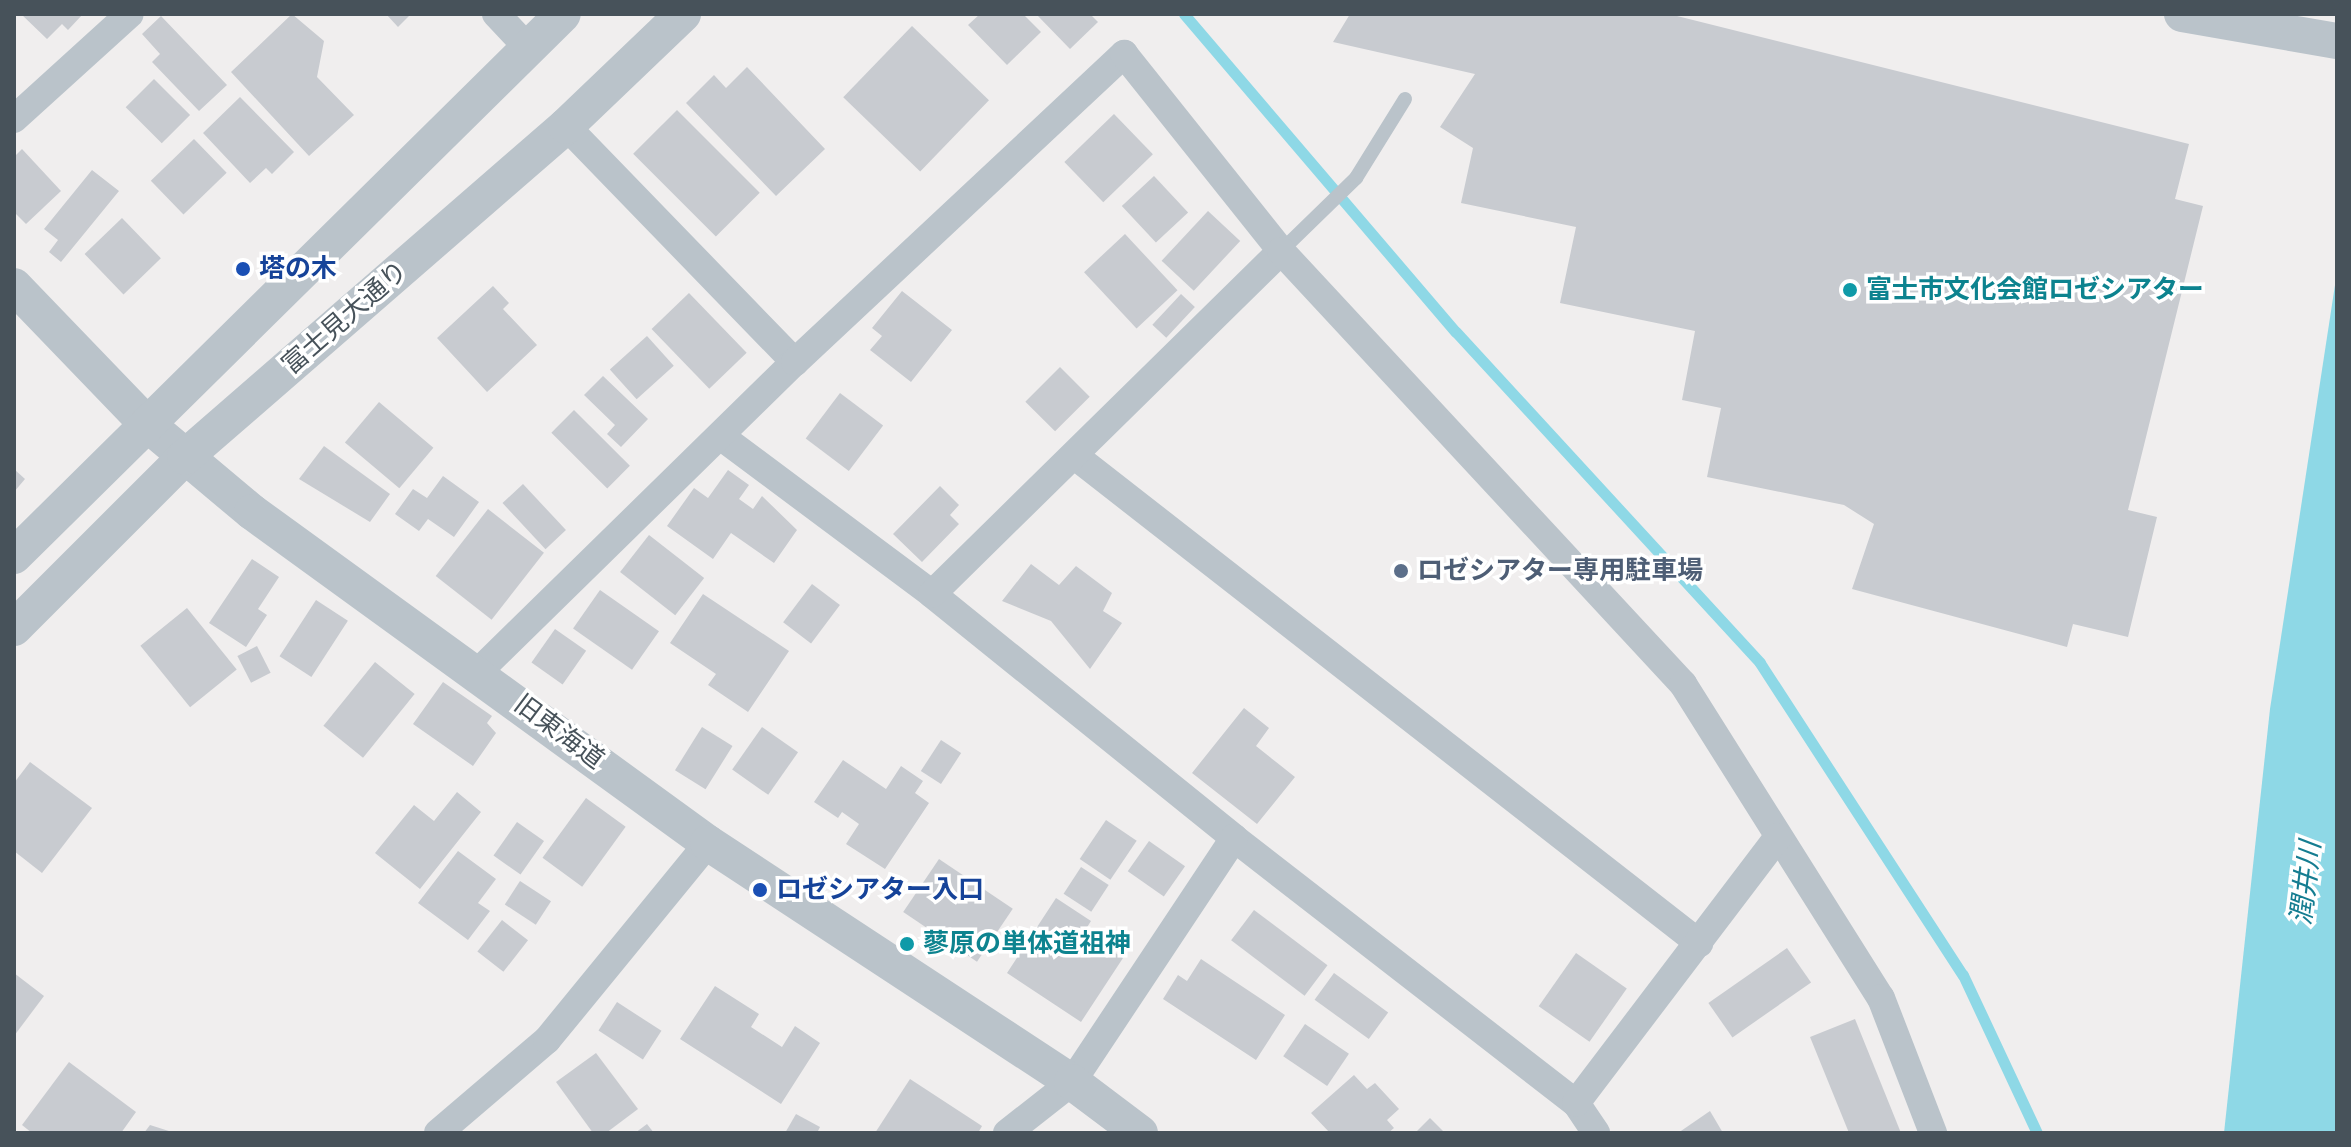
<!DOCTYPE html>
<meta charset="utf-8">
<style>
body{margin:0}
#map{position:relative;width:2351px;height:1147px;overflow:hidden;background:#f0eeee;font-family:Karla,"Noto Sans JP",sans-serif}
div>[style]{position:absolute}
.water>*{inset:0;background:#8ed8e6}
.stream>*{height:11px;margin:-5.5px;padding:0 5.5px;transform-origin:5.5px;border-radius:5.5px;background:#8ed8e6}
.building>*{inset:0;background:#c8cbd0;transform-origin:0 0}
.service>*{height:14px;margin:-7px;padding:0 7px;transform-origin:7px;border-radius:7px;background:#bac3ca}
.minor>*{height:28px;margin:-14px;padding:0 14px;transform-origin:14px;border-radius:14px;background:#bac3ca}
.tertiary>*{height:36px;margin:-18px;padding:0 18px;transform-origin:18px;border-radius:18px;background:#bac3ca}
.dots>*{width:22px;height:22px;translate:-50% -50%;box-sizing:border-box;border:4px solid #fff;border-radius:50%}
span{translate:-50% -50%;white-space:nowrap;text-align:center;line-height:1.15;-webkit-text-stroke:7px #fff;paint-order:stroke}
.transit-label{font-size:26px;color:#164399;font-weight:700}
.left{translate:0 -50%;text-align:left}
.culture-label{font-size:26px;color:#0d838f;font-weight:700}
.street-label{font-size:26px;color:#47525a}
.service-label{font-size:26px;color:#4e5e75;font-weight:700}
.water-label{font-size:28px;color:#157d91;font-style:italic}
.frame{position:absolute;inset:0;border:16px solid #47525a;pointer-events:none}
</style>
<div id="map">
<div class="water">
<div style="clip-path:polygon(2337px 272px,2337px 1133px,2224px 1133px,2270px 709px)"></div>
</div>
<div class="stream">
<div style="left:1184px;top:14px;width:418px;rotate:49.5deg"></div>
<div style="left:1456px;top:332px;width:449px;rotate:47.4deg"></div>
<div style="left:1760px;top:663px;width:372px;rotate:57deg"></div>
<div style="left:1963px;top:975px;width:174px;rotate:64.9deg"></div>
</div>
<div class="building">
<div style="clip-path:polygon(21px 14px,83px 14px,68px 30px,62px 24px,47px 39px)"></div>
<div style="clip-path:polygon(292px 14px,324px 41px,317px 77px,354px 115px,309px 156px,231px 72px)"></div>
<div style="clip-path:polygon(386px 14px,411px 14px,398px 27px)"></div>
<div style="clip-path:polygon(980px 14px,1023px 14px,1041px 32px,1007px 65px,968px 25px)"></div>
<div style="clip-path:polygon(1036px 14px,1090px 14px,1098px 22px,1070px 49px)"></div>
<div style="clip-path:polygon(1350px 14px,1669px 14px,2189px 144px,2175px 199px,2203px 206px,2128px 510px,2157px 517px,2128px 637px,2073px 624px,2067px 647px,1852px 589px,1874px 524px,1844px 505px,1707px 477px,1721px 408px,1682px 400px,1695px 331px,1560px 303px,1576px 227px,1461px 203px,1473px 148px,1440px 127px,1475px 74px,1333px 42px)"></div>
<div style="clip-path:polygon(161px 16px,227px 85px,199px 111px,152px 62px,160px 54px,142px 34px)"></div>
<div style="left:912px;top:26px;width:107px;height:99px;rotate:44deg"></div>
<div style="clip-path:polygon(747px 67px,825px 149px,776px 196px,686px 103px,714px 75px,726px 88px)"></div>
<div style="left:154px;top:79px;width:51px;height:40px;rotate:45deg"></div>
<div style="clip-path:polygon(240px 97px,294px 152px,272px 174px,266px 168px,250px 183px,203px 133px)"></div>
<div style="left:677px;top:110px;width:117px;height:62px;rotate:45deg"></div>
<div style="left:1114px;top:114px;width:56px;height:69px;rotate:46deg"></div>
<div style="left:194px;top:139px;width:47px;height:60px;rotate:46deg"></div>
<div style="clip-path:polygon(22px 149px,61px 191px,26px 224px,14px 212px,14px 157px)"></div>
<div style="clip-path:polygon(92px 170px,119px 191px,61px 262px,49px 252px,58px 240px,44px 229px)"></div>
<div style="left:1154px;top:176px;width:50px;height:44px;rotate:47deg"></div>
<div style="left:1208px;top:211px;width:44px;height:68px;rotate:43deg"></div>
<div style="left:122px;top:218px;width:56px;height:52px;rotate:46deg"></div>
<div style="left:1125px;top:234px;width:77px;height:56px;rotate:47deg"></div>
<div style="clip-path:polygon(493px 286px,509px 303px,503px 309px,537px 345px,487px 392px,437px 338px)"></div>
<div style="clip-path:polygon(902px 291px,952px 330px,911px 382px,870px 350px,882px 336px,872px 328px)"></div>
<div style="left:689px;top:293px;width:83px;height:52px;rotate:46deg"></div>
<div style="left:1181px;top:294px;width:19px;height:42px;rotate:43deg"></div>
<div style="left:647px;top:336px;width:40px;height:50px;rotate:48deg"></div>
<div style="left:1060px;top:367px;width:42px;height:49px;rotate:45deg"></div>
<div style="clip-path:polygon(603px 376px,648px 419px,621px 447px,607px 434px,615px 425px,584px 395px)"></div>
<div style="left:840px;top:393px;width:54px;height:57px;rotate:37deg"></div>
<div style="left:379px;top:402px;width:71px;height:53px;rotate:40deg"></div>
<div style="left:574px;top:410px;width:79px;height:32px;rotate:45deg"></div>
<div style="clip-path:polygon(324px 446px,390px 494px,370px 522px,299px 479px)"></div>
<div style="clip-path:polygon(14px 469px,25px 479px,14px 492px)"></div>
<div style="clip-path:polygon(728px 470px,749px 485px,739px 499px,753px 509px,762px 496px,797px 530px,774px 563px,731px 533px,713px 559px,667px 526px,694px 488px,708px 498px)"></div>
<div style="clip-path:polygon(443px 476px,479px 502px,454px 537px,428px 519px,419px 531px,395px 514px,413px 489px,427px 498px)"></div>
<div style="left:523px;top:484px;width:63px;height:28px;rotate:47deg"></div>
<div style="clip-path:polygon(940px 486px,959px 505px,950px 515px,959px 524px,922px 562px,893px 534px)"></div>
<div style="left:488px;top:509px;width:71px;height:85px;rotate:38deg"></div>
<div style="left:649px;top:535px;width:70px;height:47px;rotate:38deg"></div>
<div style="clip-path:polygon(252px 559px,279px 577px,258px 609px,267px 615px,246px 647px,209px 623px)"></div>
<div style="clip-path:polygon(1031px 564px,1059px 585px,1076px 566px,1112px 593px,1103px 611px,1122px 623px,1090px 669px,1051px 621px,1002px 601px)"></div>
<div style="left:812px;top:584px;width:35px;height:48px;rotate:37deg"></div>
<div style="left:600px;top:590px;width:72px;height:47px;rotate:35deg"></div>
<div style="clip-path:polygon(703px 594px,789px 651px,748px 712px,708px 685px,716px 674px,670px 643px)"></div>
<div style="left:316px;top:600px;width:38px;height:67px;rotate:33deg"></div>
<div style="left:187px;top:608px;width:79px;height:60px;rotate:51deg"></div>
<div style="left:555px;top:629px;width:38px;height:41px;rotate:35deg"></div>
<div style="left:257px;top:646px;width:30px;height:22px;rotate:63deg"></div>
<div style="left:375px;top:662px;width:51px;height:82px;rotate:39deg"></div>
<div style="clip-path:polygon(443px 682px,492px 716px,487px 723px,496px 733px,473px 766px,413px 724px)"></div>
<div style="clip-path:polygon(1244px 708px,1269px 728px,1256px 746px,1295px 777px,1257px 824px,1192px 773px)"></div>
<div style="left:702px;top:727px;width:36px;height:51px;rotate:32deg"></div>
<div style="left:762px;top:727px;width:44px;height:52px;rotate:35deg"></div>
<div style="left:941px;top:740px;width:24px;height:37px;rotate:33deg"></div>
<div style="clip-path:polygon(843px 760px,886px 789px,901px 766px,923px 781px,915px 793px,929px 803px,885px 869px,846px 844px,859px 824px,842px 812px,838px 818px,814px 802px)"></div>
<div style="clip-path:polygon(30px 762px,92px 808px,42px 873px,14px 851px,14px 783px)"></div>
<div style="clip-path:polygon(457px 792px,481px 812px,420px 889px,375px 853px,414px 805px,434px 821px)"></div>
<div style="left:586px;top:798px;width:49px;height:74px;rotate:36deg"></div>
<div style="left:1106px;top:820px;width:37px;height:47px;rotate:34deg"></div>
<div style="left:517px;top:822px;width:33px;height:41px;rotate:35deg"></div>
<div style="left:1149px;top:841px;width:44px;height:37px;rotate:35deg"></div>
<div style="clip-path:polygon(458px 851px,496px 879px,478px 903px,490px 911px,468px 940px,418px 903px)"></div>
<div style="left:939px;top:859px;width:89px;height:64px;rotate:34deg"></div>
<div style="left:1081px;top:867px;width:33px;height:32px;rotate:33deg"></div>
<div style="left:520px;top:881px;width:37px;height:28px;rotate:33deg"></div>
<div style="clip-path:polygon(1056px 898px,1091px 921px,1084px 932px,1123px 958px,1081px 1022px,1007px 973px)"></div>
<div style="left:1254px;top:910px;width:92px;height:38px;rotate:37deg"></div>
<div style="left:502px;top:920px;width:33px;height:40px;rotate:38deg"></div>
<div style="left:1787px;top:948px;width:42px;height:96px;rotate:55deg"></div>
<div style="left:1576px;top:953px;width:62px;height:65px;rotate:35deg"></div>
<div style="clip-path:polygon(1201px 959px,1285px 1015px,1256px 1060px,1163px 999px,1178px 975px,1187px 981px)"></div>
<div style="clip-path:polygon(14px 973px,44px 996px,14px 1036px)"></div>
<div style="left:1334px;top:973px;width:67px;height:33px;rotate:36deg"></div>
<div style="clip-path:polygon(715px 986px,759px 1014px,751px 1027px,782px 1047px,795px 1026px,820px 1043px,781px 1104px,680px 1039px)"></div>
<div style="left:617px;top:1002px;width:53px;height:34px;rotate:33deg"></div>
<div style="clip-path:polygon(1855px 1019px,1901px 1133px,1849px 1133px,1810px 1037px)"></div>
<div style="left:1305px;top:1024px;width:53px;height:39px;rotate:34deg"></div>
<div style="clip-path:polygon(596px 1053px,638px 1109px,606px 1133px,593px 1133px,556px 1082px)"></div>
<div style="clip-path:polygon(69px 1062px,136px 1112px,121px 1133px,32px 1133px,22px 1125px)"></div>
<div style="clip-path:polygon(1354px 1075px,1367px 1089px,1375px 1083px,1399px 1109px,1387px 1120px,1394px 1128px,1388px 1133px,1330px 1133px,1311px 1113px)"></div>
<div style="clip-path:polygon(910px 1079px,982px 1126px,978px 1133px,875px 1133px)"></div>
<div style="clip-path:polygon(1710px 1111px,1723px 1133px,1678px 1133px)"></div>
<div style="clip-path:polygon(796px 1114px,820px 1127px,817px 1133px,785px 1133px)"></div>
<div style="clip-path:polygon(1430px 1118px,1445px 1133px,1415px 1133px)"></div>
<div style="clip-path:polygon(647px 1124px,654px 1133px,635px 1133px)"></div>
<div style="clip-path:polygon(150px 1125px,172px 1132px,172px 1133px,144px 1133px)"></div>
</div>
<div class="service">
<div style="left:1281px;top:251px;width:105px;rotate:-44.2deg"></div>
<div style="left:1356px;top:178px;width:93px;rotate:-58.2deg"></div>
</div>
<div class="minor">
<div style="left:496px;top:14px;width:47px;rotate:46.7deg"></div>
<div style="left:14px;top:119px;width:156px;rotate:-42.2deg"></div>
<div style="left:566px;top:126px;width:329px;rotate:45.9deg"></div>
<div style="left:723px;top:438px;width:261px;rotate:36.7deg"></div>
<div style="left:932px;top:594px;width:388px;rotate:38.9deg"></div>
<div style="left:1234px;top:838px;width:433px;rotate:37.8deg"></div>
<div style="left:1576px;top:1103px;width:36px;rotate:56deg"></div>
<div style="left:1075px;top:456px;width:792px;rotate:37.97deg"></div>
<div style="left:932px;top:594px;width:489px;rotate:-44.5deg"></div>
<div style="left:478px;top:672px;width:443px;rotate:-44.4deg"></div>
<div style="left:795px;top:362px;width:451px;rotate:-43.1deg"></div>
<div style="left:1124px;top:54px;width:252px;rotate:51.4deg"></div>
<div style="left:1281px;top:251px;width:591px;rotate:47.13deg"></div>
<div style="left:1683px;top:684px;width:371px;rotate:57.8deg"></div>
<div style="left:1881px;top:998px;width:145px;rotate:68.9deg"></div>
<div style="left:1576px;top:1103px;width:334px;rotate:-52.8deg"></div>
<div style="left:438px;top:1133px;width:143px;rotate:-40.5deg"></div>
<div style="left:547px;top:1040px;width:254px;rotate:-50.7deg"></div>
<div style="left:1007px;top:1133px;width:83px;rotate:-38.1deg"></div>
<div style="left:1072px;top:1082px;width:293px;rotate:-56.4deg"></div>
</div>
<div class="tertiary">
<div style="left:2182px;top:14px;width:157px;rotate:9.9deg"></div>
<div style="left:14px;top:286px;width:192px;rotate:46.1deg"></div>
<div style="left:147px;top:424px;width:137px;rotate:40deg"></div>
<div style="left:252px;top:512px;width:563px;rotate:35.98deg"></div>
<div style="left:708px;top:843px;width:435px;rotate:33.3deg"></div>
<div style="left:1072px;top:1082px;width:85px;rotate:36.9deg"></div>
<div style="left:14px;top:556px;width:771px;rotate:-44.63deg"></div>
<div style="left:14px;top:628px;width:242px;rotate:-45deg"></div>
<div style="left:185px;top:457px;width:505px;rotate:-40.98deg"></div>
<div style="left:566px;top:126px;width:162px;rotate:-43.7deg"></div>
</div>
<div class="dots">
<div style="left:243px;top:269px;background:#1a4fb4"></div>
<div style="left:1850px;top:290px;background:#0f9aa8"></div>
<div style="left:1401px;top:571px;background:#5c6f8a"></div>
<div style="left:760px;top:890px;background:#1a4fb4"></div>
<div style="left:907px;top:944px;background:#0f9aa8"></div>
</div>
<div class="transit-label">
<span class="left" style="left:259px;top:269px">塔の木</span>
<span class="left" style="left:776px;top:890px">ロゼシアター入口</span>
</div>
<div class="culture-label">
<span class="left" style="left:1866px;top:290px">富士市文化会館ロゼシアター</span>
<span class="left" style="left:923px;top:944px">蓼原の単体道祖神</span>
</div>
<div class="street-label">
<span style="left:345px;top:318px;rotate:-41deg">富士見大通り</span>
<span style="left:559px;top:732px;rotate:37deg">旧東海道</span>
</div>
<div class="service-label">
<span class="left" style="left:1417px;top:571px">ロゼシアター専用駐車場</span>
</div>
<div class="water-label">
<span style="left:2306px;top:883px;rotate:-83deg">潤井川</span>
</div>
<div class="frame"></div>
</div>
